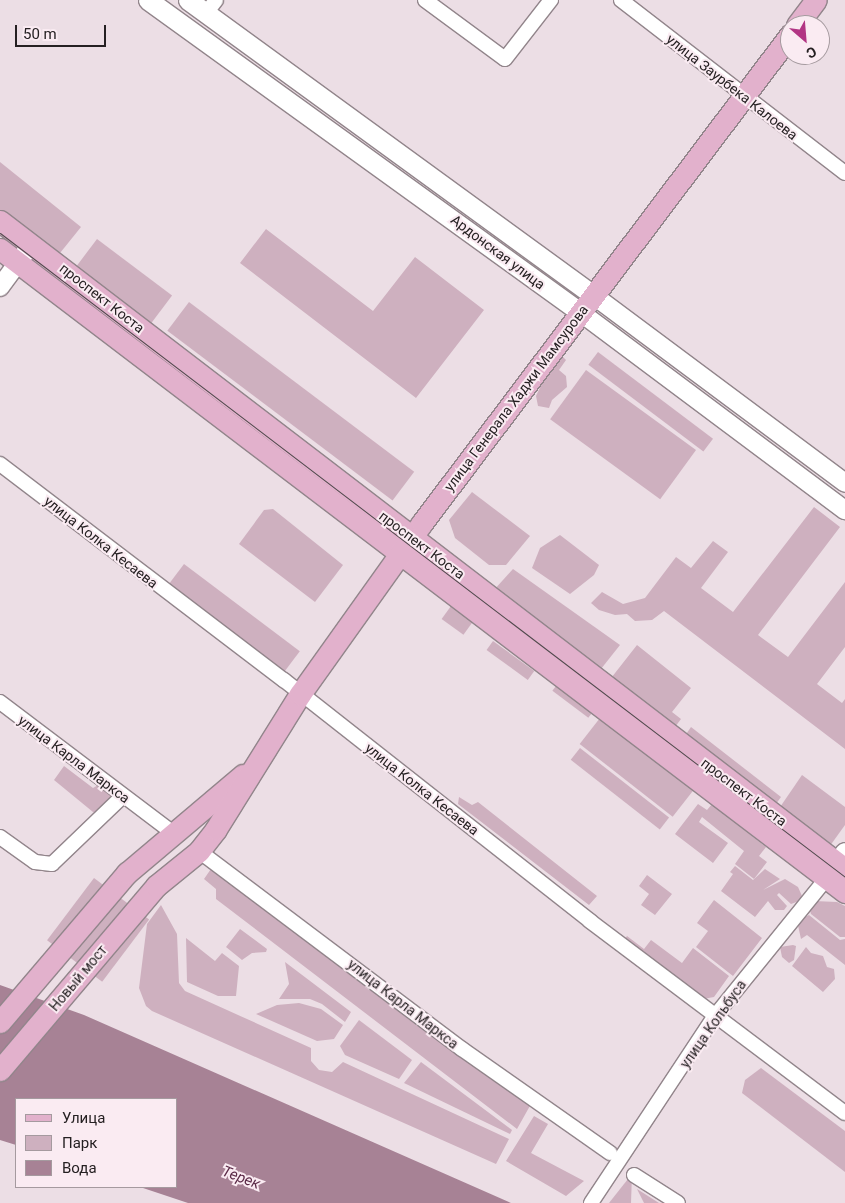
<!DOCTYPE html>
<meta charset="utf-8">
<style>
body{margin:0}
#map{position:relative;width:845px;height:1203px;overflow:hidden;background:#ecdee5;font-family:Roboto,sans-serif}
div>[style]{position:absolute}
.green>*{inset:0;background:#ceb0bf;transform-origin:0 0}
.water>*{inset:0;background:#a78295}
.roads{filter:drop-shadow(1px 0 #92858b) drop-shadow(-1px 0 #92858b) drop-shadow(0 1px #92858b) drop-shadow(0 -1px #92858b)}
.minor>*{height:14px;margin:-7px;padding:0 7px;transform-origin:7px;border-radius:7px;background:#fff}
.tertiary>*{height:18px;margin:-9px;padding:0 9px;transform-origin:9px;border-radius:9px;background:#fff}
.secondary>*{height:19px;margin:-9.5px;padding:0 9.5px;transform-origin:9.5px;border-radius:9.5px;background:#fff}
.primary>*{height:21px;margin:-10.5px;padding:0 10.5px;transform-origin:10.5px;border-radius:10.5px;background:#e2b1cc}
.tram>*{height:1px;margin:-0.5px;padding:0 0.5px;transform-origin:0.5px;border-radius:0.5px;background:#50494c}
span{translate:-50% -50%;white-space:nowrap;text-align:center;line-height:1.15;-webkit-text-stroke:4px #faebf2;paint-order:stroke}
.street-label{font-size:14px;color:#252022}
.water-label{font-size:15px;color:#5b2a47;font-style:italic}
.legend{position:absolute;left:15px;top:1098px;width:162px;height:90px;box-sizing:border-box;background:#faebf2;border:1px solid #a59a9f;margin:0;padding:6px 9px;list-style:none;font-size:15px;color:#252022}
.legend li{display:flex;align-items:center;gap:10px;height:25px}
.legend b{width:25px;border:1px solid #a59a9f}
.north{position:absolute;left:780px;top:15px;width:50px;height:50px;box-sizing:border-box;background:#faebf2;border:1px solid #a59a9f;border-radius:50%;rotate:153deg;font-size:14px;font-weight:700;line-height:20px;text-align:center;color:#252022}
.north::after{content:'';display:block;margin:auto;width:18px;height:22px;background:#b23584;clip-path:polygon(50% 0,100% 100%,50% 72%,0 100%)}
.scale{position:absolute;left:15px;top:25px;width:91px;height:22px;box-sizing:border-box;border:2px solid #252022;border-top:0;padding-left:6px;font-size:15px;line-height:18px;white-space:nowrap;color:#252022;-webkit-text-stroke:4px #faebf2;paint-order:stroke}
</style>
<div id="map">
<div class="green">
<div style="clip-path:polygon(0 162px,81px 227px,56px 258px,0 213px)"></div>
<div style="clip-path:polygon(266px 229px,373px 311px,415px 257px,484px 310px,416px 398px,240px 263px)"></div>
<div style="left:97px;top:239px;width:94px;height:40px;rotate:37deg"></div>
<div style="left:189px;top:302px;width:282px;height:36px;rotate:37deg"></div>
<div style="left:598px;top:352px;width:144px;height:16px;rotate:37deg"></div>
<div style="clip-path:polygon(562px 356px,566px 360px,559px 370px,566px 376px,567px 387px,552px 400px,549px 408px,538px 406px,536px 396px,545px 377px)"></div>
<div style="left:586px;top:370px;width:136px;height:61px;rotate:36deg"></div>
<div style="clip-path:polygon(472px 492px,530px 536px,506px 565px,489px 565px,455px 538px,449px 520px)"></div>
<div style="clip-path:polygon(814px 507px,840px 527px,758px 635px,788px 657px,845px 582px,845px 647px,817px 684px,842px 703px,845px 699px,845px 749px,664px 611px,652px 620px,635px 621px,627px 614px,615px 615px,599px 610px,591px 603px,602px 592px,623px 604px,645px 598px,676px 557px,691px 568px,713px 541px,728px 552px,701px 588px,733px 612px)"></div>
<div style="clip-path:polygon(273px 509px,343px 565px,315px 602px,239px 544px,264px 510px)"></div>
<div style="clip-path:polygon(560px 535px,599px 565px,594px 575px,570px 594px,532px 568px,540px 548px)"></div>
<div style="left:184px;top:564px;width:145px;height:31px;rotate:37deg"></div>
<div style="clip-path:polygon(513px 569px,620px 645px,597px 674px,493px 591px)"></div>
<div style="left:451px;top:606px;width:27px;height:16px;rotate:36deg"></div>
<div style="left:493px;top:641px;width:51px;height:11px;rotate:36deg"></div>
<div style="clip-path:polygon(637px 645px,691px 688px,672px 712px,681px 719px,672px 731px,608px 682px)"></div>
<div style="left:556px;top:686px;width:45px;height:6px;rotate:37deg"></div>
<div style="left:600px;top:718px;width:118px;height:33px;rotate:38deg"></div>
<div style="clip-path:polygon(691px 727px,781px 797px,773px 808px,682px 740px)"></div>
<div style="left:580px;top:748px;width:113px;height:15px;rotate:38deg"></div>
<div style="clip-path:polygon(64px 766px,93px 788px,100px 784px,115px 797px,98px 814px,93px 812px,54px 780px)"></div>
<div style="clip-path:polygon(802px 775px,845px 807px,845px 825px,827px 850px,776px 813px)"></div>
<div style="clip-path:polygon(459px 797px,472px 805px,478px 802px,597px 896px,589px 905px,458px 804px)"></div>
<div style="clip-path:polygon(698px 804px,707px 810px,712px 804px,766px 847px,759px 856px,767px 862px,754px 879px,735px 864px,744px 851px,702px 817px,699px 822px,728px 843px,713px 863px,675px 834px)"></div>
<div style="clip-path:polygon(213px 866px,531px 1104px,517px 1129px,216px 899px,216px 889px,204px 879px)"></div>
<div style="clip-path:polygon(735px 866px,753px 880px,765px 869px,780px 879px,763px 890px,785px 879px,798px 887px,802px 896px,799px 901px,791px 904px,779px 893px,777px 895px,787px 906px,784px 910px,775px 910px,768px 901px,755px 917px,721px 891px,733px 874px,730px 872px)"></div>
<div style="clip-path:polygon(647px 875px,672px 894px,655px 915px,641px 905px,649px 894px,639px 886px)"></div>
<div style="left:94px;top:878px;width:69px;height:78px;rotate:37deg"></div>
<div style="clip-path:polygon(714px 900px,762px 938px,733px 976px,696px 947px,708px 931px,697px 923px)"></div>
<div style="clip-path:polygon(814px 901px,837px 902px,845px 906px,845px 937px,840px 937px,811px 914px,809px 907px)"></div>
<div style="clip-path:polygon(161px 905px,177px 934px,179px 983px,185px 991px,311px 1048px,311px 1061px,319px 1070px,332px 1072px,343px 1062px,509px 1139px,496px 1164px,152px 1011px,146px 1006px,139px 988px,147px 924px)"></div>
<div style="clip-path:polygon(809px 915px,840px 940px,845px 939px,845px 965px,807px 935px,801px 939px,797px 921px)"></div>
<div style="clip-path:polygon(240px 929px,267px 949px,266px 952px,252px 953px,242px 960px,226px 947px)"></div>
<div style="clip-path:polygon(627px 936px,644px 949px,651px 940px,682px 963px,693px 948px,729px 976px,714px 997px,703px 999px,624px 940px)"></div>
<div style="clip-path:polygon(186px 938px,215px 961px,222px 953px,239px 966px,236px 996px,218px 996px,187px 982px)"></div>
<div style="clip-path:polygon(793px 945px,796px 946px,794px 960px,789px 963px,782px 957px,780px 947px)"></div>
<div style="clip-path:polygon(806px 947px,811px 953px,823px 956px,827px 967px,834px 969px,835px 979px,823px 992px,792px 966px)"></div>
<div style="clip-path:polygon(285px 962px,351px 1012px,345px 1022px,322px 1004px,310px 999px,279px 999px,289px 984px)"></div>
<div style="clip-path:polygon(299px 1003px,321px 1009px,343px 1025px,334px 1039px,317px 1041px,256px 1014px,277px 1005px)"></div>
<div style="clip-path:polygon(359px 1020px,412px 1060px,399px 1079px,345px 1055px,340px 1046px)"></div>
<div style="clip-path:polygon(421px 1062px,512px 1130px,510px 1134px,404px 1083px)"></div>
<div style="clip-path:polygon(761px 1068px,845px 1131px,845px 1172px,742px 1093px,745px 1080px)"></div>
<div style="clip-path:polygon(534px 1116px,548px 1124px,531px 1153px,584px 1181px,566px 1196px,506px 1161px)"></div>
<div style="clip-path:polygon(632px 1174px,631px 1203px,609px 1203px,624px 1184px)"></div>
<div style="clip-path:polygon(637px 1189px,659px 1203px,644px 1203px)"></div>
</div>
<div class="water">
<div style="clip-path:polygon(0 985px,84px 1015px,511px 1203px,188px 1203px,140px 1187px,176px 1187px,176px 1099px,16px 1099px,16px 1145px,0 1140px)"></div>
</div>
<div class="roads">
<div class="minor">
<div style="left:425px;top:0;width:99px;rotate:36.4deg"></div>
<div style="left:505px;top:59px;width:75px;rotate:-52.1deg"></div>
<div style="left:621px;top:0;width:283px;rotate:37.7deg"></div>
<div style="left:206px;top:13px;width:16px;rotate:-52deg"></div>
<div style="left:0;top:464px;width:357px;rotate:37.3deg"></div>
<div style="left:284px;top:680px;width:390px;rotate:38.2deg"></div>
<div style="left:590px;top:921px;width:319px;rotate:37deg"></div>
<div style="left:0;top:702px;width:216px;rotate:37.1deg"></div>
<div style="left:0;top:837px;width:43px;rotate:35.5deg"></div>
<div style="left:35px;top:862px;width:17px;rotate:7deg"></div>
<div style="left:52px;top:864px;width:98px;rotate:-43.8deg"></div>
<div style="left:199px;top:851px;width:329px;rotate:37deg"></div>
<div style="left:462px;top:1049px;width:181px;rotate:35.1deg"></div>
<div style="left:634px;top:1175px;width:52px;rotate:32.5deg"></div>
<div style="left:591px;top:1203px;width:224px;rotate:-56.5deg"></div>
<div style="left:715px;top:1016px;width:176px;rotate:-51deg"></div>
</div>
<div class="tertiary">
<div style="left:0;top:287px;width:42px;rotate:-53.7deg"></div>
<div style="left:593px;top:295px;width:314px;rotate:36.7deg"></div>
<div style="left:580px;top:312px;width:331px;rotate:36.8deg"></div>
<div style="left:829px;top:874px;width:27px;rotate:-54deg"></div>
</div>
<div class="secondary">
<div style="left:148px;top:0;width:533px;rotate:35.84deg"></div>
<div style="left:188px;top:0;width:501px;rotate:36.07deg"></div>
</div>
<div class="primary">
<div style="left:797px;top:25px;width:31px;rotate:-53deg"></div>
<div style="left:0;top:221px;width:1065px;rotate:37.48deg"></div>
<div style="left:0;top:249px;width:1062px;rotate:37.27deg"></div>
<div style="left:0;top:1022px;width:196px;rotate:-49.6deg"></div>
<div style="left:127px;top:873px;width:152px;rotate:-40.2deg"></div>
<div style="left:0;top:1070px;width:241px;rotate:-49.7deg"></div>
<div style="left:156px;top:886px;width:55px;rotate:-39.1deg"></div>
<div style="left:199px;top:851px;width:28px;rotate:-52deg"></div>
<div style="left:216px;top:829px;width:159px;rotate:-58.1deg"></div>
<div style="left:300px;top:694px;width:210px;rotate:-54.5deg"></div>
<div style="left:422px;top:523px;width:611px;rotate:-52.98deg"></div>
</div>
</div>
<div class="tram">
<div style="left:0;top:233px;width:1062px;rotate:37.31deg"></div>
</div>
<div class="street-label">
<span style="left:732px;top:87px;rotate:38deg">улица Заурбека Калоева</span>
<span style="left:498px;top:252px;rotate:37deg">Ардонская улица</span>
<span style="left:102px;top:298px;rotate:38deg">проспект Коста</span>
<span style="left:516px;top:398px;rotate:-53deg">улица Генерала Хаджи Мамсурова</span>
<span style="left:101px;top:542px;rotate:38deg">улица Колка Кесаева</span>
<span style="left:422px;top:545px;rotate:37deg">проспект Коста</span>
<span style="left:74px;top:759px;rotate:37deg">улица Карла Маркса</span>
<span style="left:422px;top:789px;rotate:38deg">улица Колка Кесаева</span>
<span style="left:744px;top:792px;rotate:37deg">проспект Коста</span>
<span style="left:78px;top:978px;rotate:-50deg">Новый мост</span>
<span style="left:403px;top:1004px;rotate:38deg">улица Карла Маркса</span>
<span style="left:713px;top:1024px;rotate:-55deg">улица Кольбуса</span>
</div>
<div class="water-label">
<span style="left:241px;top:1178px;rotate:21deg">Терек</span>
</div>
<ul class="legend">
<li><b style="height:6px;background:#e2b1cc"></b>Улица</li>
<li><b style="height:14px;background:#ceb0bf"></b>Парк</li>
<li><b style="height:14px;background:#a78295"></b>Вода</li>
</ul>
<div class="north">С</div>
<div class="scale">50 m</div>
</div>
